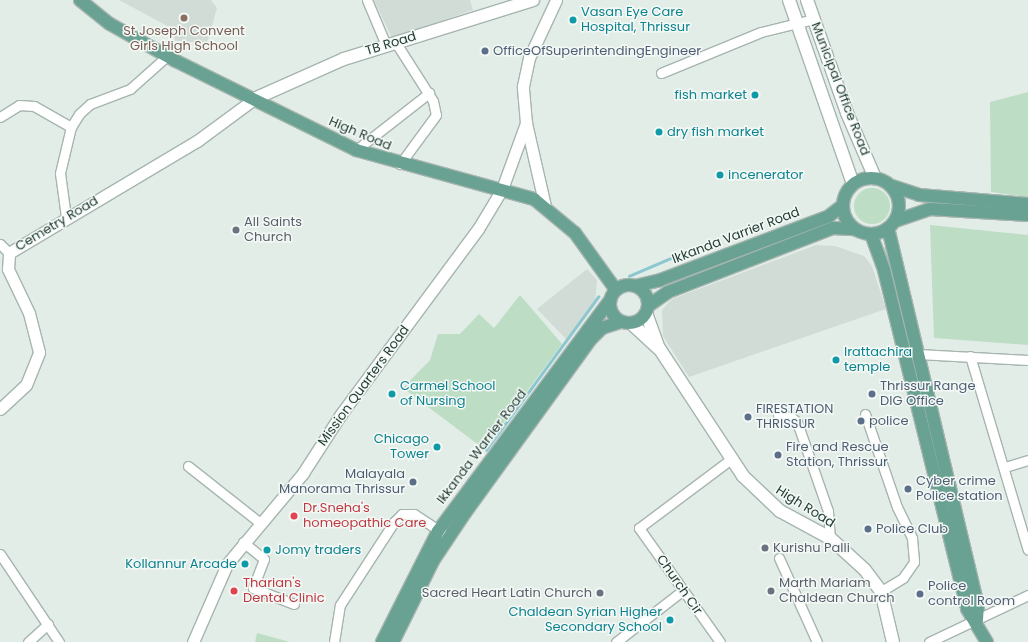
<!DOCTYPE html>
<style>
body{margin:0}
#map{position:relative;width:1028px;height:642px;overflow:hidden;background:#e3ede8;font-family:Poppins,sans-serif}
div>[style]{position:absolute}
.built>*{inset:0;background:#d1dcd7}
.green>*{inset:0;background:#bdddc5;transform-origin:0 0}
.round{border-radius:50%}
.stream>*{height:2.5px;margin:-1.25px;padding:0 1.25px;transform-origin:1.25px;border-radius:1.25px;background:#8cc7d0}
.roads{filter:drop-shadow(1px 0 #a6b5af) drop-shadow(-1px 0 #a6b5af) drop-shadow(0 1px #a6b5af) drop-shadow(0 -1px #a6b5af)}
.minor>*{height:9px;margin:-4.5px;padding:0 4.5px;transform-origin:4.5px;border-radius:4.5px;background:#fff}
.tertiary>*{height:11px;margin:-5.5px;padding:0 5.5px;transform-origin:5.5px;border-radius:5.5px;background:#fff}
.secondary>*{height:12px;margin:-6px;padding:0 6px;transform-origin:6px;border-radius:6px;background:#fff}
.primary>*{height:12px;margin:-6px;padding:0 6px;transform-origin:6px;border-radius:6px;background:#69a192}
.primary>.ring{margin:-6px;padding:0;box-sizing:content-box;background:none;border:12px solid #69a192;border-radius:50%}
.dots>*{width:11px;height:11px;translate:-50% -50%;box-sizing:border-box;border:2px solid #f4f9f6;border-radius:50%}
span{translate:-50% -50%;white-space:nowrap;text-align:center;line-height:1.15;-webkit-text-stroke:3px #f4f9f6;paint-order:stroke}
.culture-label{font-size:13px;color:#0d838f}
.left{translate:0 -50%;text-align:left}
.right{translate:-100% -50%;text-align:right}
.education-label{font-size:13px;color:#785e54}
.street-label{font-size:13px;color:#233e36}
.service-label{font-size:13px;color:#4e5e75}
.worship-label{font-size:13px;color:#5b616d}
.health-label{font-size:13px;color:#be3a42}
</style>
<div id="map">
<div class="built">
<div style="clip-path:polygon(119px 0,211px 0,217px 8px,207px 43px,175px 41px,173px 29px)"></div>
<div style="clip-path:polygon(374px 0,470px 0,473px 10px,392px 38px)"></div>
<div style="clip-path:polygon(816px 245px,835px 246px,864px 256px,872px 266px,886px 309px,689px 377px,663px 336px,662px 310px,672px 299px)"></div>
<div style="clip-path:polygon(587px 269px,597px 280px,595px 304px,567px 340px,537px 309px)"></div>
</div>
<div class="green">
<div style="clip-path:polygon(1028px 92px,1028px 197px,991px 192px,990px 102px)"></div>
<div class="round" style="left:854px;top:188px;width:36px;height:36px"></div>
<div style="clip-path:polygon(930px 225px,1028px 235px,1028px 345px,934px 338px)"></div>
<div style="left:886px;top:247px;width:373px;height:3px;rotate:76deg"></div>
<div style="clip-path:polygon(520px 295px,562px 344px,484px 449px,403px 388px,430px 360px,438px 334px,460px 334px,479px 314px,494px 328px)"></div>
<div style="clip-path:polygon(257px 633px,290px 642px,255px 642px)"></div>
</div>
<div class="stream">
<div style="left:629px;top:276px;width:53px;rotate:-23.2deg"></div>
<div style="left:486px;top:450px;width:190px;rotate:-53.8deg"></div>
</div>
<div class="roads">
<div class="minor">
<div style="left:367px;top:0;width:49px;rotate:67.1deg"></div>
<div style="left:396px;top:43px;width:69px;rotate:57.5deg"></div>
<div style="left:433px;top:101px;width:14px;rotate:78deg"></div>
<div style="left:436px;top:115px;width:61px;rotate:126.3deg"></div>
<div style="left:661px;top:73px;width:108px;rotate:-22.3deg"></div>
<div style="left:761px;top:32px;width:55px;rotate:-13.8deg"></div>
<div style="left:0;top:117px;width:22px;rotate:-32deg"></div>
<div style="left:19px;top:105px;width:15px;rotate:4deg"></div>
<div style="left:34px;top:106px;width:43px;rotate:29.6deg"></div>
<div style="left:356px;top:150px;width:93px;rotate:-38deg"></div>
<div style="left:66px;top:217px;width:44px;rotate:-97.8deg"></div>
<div style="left:60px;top:173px;width:47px;rotate:-76.6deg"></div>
<div style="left:71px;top:127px;width:15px;rotate:-58deg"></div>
<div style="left:79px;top:114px;width:15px;rotate:-42deg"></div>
<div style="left:90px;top:104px;width:43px;rotate:-20.6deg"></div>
<div style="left:130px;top:89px;width:50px;rotate:-41.7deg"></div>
<div style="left:0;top:244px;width:13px;rotate:45deg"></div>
<div style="left:918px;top:354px;width:110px;rotate:3.1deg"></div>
<div style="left:970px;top:356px;width:202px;rotate:73.4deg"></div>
<div style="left:865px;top:414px;width:98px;rotate:71deg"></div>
<div style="left:897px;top:507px;width:34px;rotate:64deg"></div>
<div style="left:912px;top:538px;width:24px;rotate:85deg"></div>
<div style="left:914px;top:562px;width:19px;rotate:125deg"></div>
<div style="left:903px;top:578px;width:26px;rotate:149deg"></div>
<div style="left:778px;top:415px;width:13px;rotate:9deg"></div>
<div style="left:791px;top:417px;width:8px;rotate:40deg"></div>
<div style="left:797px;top:422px;width:94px;rotate:70.8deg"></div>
<div style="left:828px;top:511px;width:27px;rotate:86deg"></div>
<div style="left:188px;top:466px;width:90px;rotate:38.3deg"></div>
<div style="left:1005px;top:467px;width:24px;rotate:-17deg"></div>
<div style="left:243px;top:542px;width:27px;rotate:39deg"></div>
<div style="left:264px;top:559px;width:31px;rotate:111deg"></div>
<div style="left:253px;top:588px;width:44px;rotate:21.3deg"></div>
<div style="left:0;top:554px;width:106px;rotate:56.2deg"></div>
<div style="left:779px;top:558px;width:92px;rotate:65.7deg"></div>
<div style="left:28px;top:642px;width:27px;rotate:-42deg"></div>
<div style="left:334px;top:642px;width:37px;rotate:-81deg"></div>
<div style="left:340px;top:605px;width:99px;rotate:-57deg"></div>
<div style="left:394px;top:522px;width:11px;rotate:-45deg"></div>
<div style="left:402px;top:514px;width:12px"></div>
<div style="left:414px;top:514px;width:42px;rotate:33.3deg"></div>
<div style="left:616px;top:642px;width:83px;rotate:-37.7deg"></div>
<div style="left:720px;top:642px;width:140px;rotate:-125.4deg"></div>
<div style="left:639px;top:528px;width:114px;rotate:-36.8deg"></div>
<div style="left:929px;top:642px;width:110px;rotate:-25.4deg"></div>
</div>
<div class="tertiary">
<div style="left:545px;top:206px;width:85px;rotate:-102.9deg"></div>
<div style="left:526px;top:123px;width:37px;rotate:-95deg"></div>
<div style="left:523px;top:86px;width:29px;rotate:-78deg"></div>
<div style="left:529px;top:58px;width:64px;rotate:-65deg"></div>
<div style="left:0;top:409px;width:35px;rotate:-43deg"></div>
<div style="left:26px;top:385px;width:35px;rotate:-68deg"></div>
<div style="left:39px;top:352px;width:40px;rotate:-104.4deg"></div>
<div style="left:29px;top:313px;width:49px;rotate:-115.5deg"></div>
<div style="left:8px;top:269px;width:16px;rotate:-86deg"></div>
<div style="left:9px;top:253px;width:219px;rotate:-30.8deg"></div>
<div style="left:197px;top:141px;width:71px;rotate:-36.4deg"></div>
<div style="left:193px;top:642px;width:85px;rotate:-66.4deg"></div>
<div style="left:227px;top:564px;width:119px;rotate:-50.1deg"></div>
<div style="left:303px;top:473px;width:70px;rotate:-57.2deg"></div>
<div style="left:341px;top:414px;width:230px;rotate:-53.5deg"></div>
<div style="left:478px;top:229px;width:47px;rotate:-59deg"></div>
<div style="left:502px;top:189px;width:70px;rotate:-70deg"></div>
</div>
<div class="secondary">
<div style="left:789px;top:0;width:195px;rotate:70.8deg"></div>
<div style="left:807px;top:0;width:120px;rotate:70.5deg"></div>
<div style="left:847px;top:113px;width:71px;rotate:66.7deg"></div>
<div style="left:254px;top:99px;width:98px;rotate:-24deg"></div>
<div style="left:344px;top:59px;width:198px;rotate:-17.3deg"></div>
<div style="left:646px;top:313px;width:37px;rotate:70deg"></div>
<div style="left:659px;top:348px;width:153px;rotate:56.7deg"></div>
<div style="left:743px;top:476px;width:51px;rotate:43.4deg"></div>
<div style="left:780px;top:511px;width:57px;rotate:28.4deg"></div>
<div style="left:830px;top:538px;width:47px;rotate:42.4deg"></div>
<div style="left:865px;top:570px;width:26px;rotate:53deg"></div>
<div style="left:881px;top:591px;width:52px;rotate:76.8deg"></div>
<div style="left:631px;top:323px;width:37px;rotate:43deg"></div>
</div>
<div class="primary">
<div style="left:80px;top:0;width:38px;rotate:39deg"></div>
<div style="left:110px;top:24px;width:76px;rotate:29.3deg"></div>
<div style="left:176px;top:61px;width:201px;rotate:26.3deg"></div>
<div style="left:356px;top:150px;width:185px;rotate:15.4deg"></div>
<div style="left:534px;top:199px;width:53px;rotate:39.7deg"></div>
<div style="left:575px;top:233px;width:70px;rotate:54.3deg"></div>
<div class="ring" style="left:843px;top:178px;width:44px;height:44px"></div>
<div style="left:892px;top:186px;width:28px;rotate:18deg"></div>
<div style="left:919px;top:195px;width:109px;rotate:4.7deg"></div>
<div style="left:895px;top:221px;width:37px;rotate:-19deg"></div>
<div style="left:930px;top:209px;width:98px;rotate:3.5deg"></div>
<div style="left:888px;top:228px;width:388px;rotate:76.6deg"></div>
<div style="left:978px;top:605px;width:16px;rotate:94deg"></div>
<div style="left:871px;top:234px;width:38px;rotate:70deg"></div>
<div style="left:884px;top:270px;width:349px;rotate:76.2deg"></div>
<div style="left:967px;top:609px;width:39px;rotate:59deg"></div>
<div class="ring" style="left:610px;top:285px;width:26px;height:26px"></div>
<div style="left:635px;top:286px;width:26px;rotate:-13deg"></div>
<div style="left:660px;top:280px;width:181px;rotate:-20.7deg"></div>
<div style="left:829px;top:216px;width:18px;rotate:-38deg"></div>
<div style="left:648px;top:306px;width:24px;rotate:-35deg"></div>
<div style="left:668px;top:292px;width:177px;rotate:-21.2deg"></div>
<div style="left:833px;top:228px;width:22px;rotate:3deg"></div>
<div style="left:382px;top:642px;width:124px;rotate:-63.2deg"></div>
<div style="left:438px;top:531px;width:288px;rotate:-53.3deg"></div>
<div style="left:393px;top:642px;width:90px;rotate:-63.7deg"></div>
<div style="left:433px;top:561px;width:58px;rotate:-56.3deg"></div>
<div style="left:465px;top:513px;width:215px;rotate:-54.1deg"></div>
<div style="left:591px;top:339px;width:16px;rotate:-45deg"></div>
<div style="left:602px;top:328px;width:20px;rotate:-18deg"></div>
</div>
</div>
<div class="dots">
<div style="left:184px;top:18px;background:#8d6e63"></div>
<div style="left:573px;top:20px;background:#0f9aa8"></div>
<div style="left:485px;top:51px;background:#5c6f8a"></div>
<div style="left:755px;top:95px;background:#0f9aa8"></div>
<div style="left:659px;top:132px;background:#0f9aa8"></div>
<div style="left:720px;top:175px;background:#0f9aa8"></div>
<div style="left:236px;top:230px;background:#6b7280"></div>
<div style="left:836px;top:360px;background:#0f9aa8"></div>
<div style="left:392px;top:394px;background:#0f9aa8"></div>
<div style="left:872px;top:394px;background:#5c6f8a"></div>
<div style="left:748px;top:417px;background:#5c6f8a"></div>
<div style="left:861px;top:421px;background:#5c6f8a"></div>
<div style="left:437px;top:447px;background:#0f9aa8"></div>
<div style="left:778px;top:455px;background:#5c6f8a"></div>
<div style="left:413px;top:482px;background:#5c6f8a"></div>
<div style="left:908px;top:489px;background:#5c6f8a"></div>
<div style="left:294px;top:516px;background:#e0444e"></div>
<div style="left:868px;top:529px;background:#5c6f8a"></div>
<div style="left:765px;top:548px;background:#6b7280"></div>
<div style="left:267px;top:550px;background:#0f9aa8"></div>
<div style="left:245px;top:564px;background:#0f9aa8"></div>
<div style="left:234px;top:591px;background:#e0444e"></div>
<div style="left:771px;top:591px;background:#6b7280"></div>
<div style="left:600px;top:593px;background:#6b7280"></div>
<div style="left:920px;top:594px;background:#5c6f8a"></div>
<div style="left:670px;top:620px;background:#0f9aa8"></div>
</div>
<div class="culture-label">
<span class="left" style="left:581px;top:20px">Vasan Eye Care<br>Hospital, Thrissur</span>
<span class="right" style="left:747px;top:95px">fish market</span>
<span class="left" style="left:667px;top:132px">dry fish market</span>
<span class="left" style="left:728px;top:175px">incenerator</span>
<span class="left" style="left:844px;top:360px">Irattachira<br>temple</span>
<span class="left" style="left:400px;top:394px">Carmel School<br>of Nursing</span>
<span class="right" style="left:429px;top:447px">Chicago<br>Tower</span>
<span class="left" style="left:275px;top:550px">Jomy traders</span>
<span class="right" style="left:237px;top:564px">Kollannur Arcade</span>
<span class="right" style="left:662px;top:620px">Chaldean Syrian Higher<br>Secondary School</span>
</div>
<div class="education-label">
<span style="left:184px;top:39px">St Joseph Convent<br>Girls High School</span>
</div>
<div class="street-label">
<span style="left:391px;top:44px;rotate:-17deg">TB Road</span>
<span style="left:840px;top:89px;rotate:69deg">Municipal Office Road</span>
<span style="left:360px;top:134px;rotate:23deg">High Road</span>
<span style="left:57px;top:224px;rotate:-31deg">Cemetry Road</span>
<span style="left:736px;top:236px;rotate:-21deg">Ikkanda Varrier Road</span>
<span style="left:364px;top:386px;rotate:-54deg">Mission Quarters Road</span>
<span style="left:482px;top:447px;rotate:-53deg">Ikkanda Warrier Road</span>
<span style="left:805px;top:507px;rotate:32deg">High Road</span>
<span style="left:679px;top:585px;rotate:55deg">Church Cir</span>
</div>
<div class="service-label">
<span class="left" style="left:493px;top:51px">OfficeOfSuperintendingEngineer</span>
<span class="left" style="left:880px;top:394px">Thrissur Range<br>DIG Office</span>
<span class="left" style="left:756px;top:417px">FIRESTATION<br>THRISSUR</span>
<span class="left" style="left:869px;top:421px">police</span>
<span class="left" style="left:786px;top:455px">Fire and Rescue<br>Station, Thrissur</span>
<span class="right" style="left:405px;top:482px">Malayala<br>Manorama Thrissur</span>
<span class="left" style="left:916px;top:489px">Cyber crime<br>Police station</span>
<span class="left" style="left:876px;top:529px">Police Club</span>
<span class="left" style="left:928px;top:594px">Police<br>control Room</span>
</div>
<div class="worship-label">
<span class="left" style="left:244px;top:230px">All Saints<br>Church</span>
<span class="left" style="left:773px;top:548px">Kurishu Palli</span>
<span class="left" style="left:779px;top:591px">Marth Mariam<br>Chaldean Church</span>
<span class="right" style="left:592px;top:593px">Sacred Heart Latin Church</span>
</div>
<div class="health-label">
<span class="left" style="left:303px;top:516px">Dr.Sneha's<br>homeopathic Care</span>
<span class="left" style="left:243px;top:591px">Tharian's<br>Dental Clinic</span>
</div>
</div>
